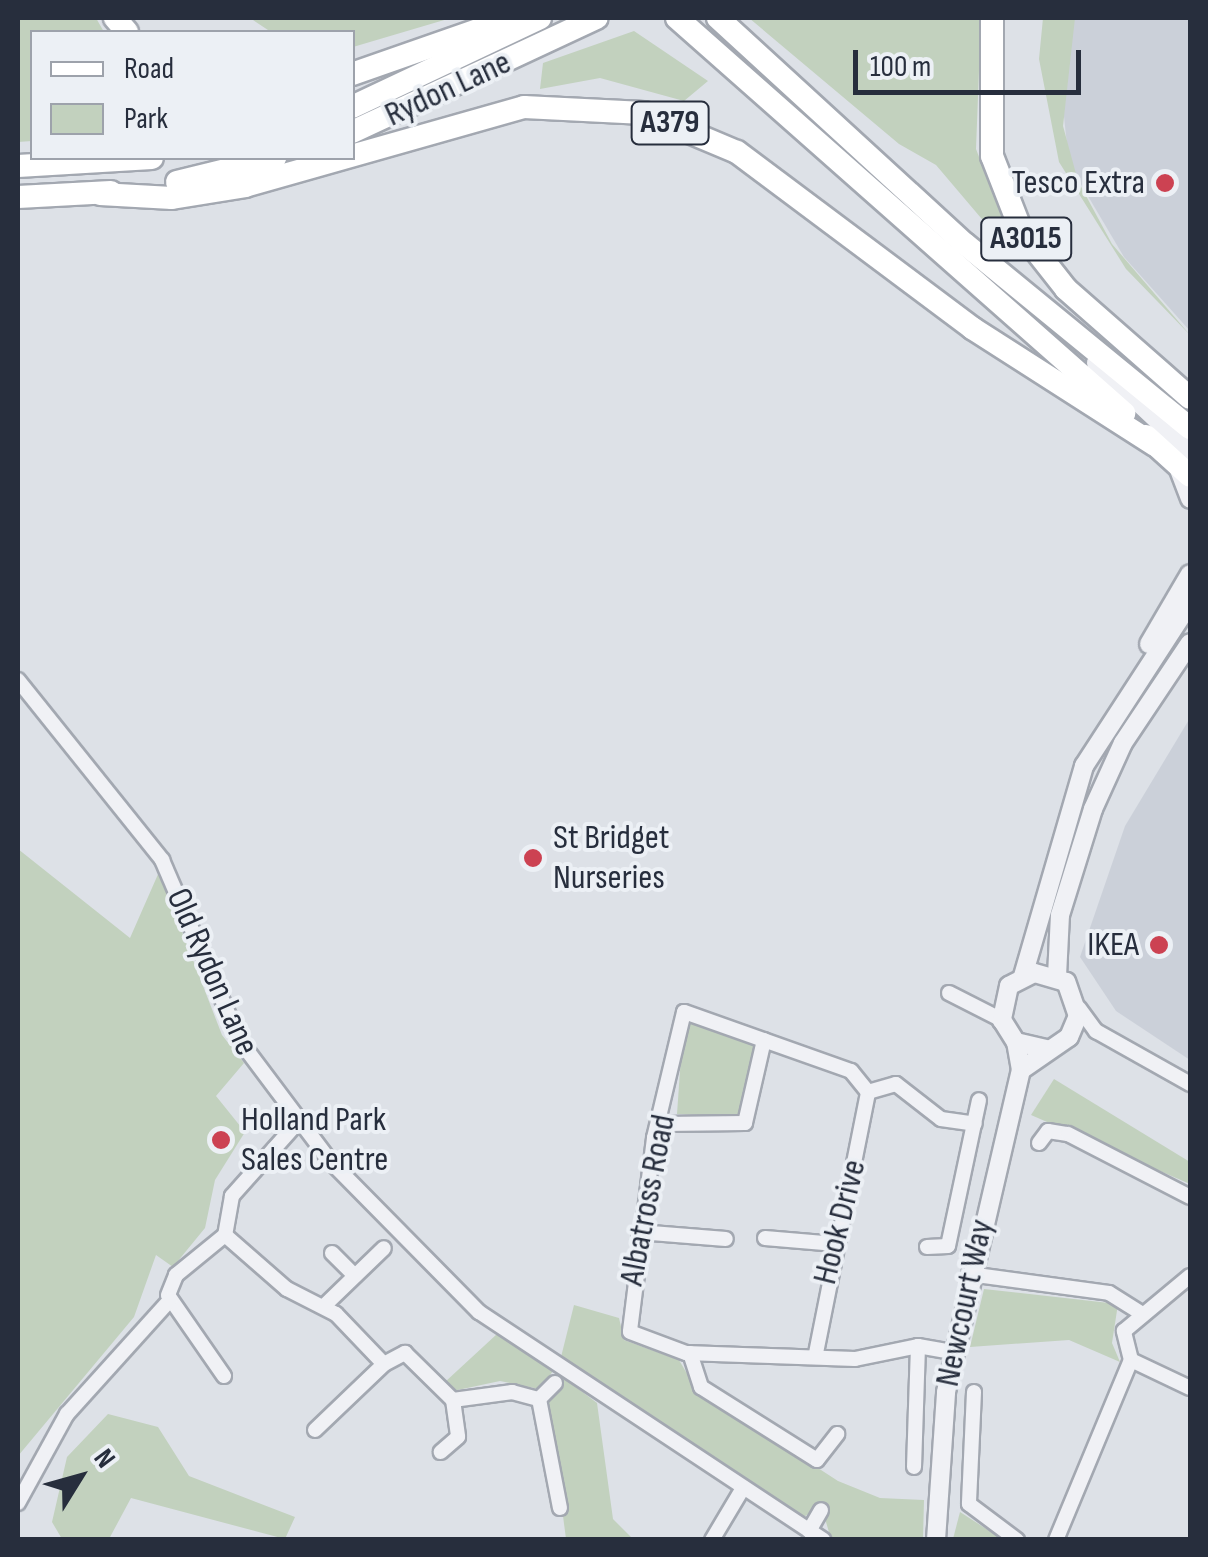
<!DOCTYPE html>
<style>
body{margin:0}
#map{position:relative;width:1208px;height:1557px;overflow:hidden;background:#dde1e7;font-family:"Sofia Sans Condensed",sans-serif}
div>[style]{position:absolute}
.built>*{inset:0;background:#cbd0d9}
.green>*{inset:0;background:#c2d1be}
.roads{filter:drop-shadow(2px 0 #a3a8b1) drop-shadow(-2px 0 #a3a8b1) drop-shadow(0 2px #a3a8b1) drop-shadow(0 -2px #a3a8b1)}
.minor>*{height:14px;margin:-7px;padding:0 7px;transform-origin:7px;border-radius:7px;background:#f0f1f5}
.tertiary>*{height:18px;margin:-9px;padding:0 9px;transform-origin:9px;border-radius:9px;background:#f0f1f5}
.primary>*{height:22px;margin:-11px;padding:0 11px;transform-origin:11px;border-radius:11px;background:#fff}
.dots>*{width:28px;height:28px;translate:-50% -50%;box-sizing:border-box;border:5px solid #ecf0f5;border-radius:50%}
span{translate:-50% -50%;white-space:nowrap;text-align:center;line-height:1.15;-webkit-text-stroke:8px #ecf0f5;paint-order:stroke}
.shield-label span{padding:2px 8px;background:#ecf0f5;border:2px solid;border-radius:8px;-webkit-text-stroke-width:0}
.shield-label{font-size:32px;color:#272e3d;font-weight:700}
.street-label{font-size:35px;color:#272e3d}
.poi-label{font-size:35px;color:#272e3d}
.right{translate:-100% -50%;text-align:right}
.left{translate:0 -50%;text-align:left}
.frame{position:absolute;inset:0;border:20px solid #272e3d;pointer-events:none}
.legend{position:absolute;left:30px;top:30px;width:325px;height:130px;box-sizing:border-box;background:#ecf0f5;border:2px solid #9da2ab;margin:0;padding:12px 18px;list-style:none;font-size:30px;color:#272e3d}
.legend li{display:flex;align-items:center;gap:20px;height:50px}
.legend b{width:50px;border:2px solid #9da2ab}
.north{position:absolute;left:30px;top:1427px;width:100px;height:100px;-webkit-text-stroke:8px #ecf0f5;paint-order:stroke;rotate:53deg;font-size:28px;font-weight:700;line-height:40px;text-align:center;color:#272e3d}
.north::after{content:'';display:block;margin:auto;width:35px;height:45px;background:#272e3d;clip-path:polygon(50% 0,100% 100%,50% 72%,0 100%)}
.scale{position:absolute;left:853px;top:50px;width:228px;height:45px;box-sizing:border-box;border:5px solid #272e3d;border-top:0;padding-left:12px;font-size:30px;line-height:35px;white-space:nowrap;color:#272e3d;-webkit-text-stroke:8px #ecf0f5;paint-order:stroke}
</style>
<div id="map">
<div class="built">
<div style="clip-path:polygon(1071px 18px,1190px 18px,1190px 331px,1124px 257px,1069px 164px,1061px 88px)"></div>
<div style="clip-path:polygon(1190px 718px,1190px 1060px,1116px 1011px,1080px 957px,1125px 826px)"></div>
</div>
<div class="green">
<div style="clip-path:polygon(18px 18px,96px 18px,104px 32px,32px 32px,32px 141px,18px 142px)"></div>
<div style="clip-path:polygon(250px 18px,451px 18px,353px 47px,352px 32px,271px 32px)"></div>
<div style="clip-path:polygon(749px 18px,981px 18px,976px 149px,1007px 231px,992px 231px,936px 165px,899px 144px)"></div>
<div style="clip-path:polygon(1043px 18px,1075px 18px,1063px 126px,1078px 181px,1112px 244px,1190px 335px,1126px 269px,1059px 162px,1039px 59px)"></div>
<div style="clip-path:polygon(634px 31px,708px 81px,684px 101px,600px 78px,540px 89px,543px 63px)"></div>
<div style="clip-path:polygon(18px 849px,130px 938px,159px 872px,222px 1035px,244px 1063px,216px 1096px,245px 1132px,215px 1180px,205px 1228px,173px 1267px,156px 1255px,134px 1317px,18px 1456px)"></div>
<div style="clip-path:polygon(699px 1019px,760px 1045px,742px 1117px,677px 1114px,683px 1028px)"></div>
<div style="clip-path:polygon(1054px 1079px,1190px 1162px,1190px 1184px,1031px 1115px)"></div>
<div style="clip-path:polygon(984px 1289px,1118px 1304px,1112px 1343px,1120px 1362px,1069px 1340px,970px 1347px)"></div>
<div style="clip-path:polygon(574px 1305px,619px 1318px,624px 1340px,679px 1360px,696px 1389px,838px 1481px,880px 1498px,924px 1500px,923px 1539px,831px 1539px,821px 1505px,801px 1519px,623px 1402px,561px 1357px)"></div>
<div style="clip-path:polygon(497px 1334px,554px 1370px,539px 1389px,500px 1381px,453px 1391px,445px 1382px)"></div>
<div style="clip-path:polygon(564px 1378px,597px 1403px,613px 1519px,633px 1539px,566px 1539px,548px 1401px)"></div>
<div style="clip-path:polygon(108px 1414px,158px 1427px,189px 1476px,295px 1517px,285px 1539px,131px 1498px,109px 1539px,62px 1539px,52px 1522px,67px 1457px)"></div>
<div style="clip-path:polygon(960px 1512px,1002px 1539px,953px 1539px)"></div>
</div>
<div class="roads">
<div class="minor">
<div style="left:18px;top:680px;width:231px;rotate:51.3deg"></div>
<div style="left:162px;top:860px;width:197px;rotate:66.7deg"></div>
<div style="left:240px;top:1041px;width:151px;rotate:53.1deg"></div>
<div style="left:331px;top:1162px;width:211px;rotate:45.4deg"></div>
<div style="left:479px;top:1312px;width:413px;rotate:33.5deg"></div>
<div style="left:949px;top:993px;width:59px;rotate:27deg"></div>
<div style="left:1079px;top:1008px;width:29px;rotate:54deg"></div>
<div style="left:1096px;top:1031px;width:108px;rotate:29.4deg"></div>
<div style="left:868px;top:1092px;width:29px;rotate:-16deg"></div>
<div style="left:896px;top:1084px;width:57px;rotate:37.9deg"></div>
<div style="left:941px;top:1119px;width:34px;rotate:8deg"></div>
<div style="left:297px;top:1123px;width:98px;rotate:131.7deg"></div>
<div style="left:232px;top:1196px;width:40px;rotate:100deg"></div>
<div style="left:225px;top:1235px;width:82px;rotate:41.1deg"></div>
<div style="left:287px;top:1289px;width:55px;rotate:27deg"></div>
<div style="left:336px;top:1314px;width:69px;rotate:46.2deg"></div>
<div style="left:384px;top:1364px;width:24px;rotate:-28deg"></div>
<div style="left:405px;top:1353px;width:67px;rotate:44.4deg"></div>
<div style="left:453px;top:1400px;width:37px;rotate:82deg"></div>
<div style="left:458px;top:1437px;width:23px;rotate:139deg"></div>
<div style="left:664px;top:1124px;width:81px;rotate:-0.7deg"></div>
<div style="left:745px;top:1123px;width:85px;rotate:-77.1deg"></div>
<div style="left:1039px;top:1143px;width:15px;rotate:-53deg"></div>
<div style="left:1048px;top:1131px;width:20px;rotate:9deg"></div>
<div style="left:1068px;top:1134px;width:137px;rotate:27.3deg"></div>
<div style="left:639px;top:1232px;width:87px;rotate:4.6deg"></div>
<div style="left:765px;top:1238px;width:71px;rotate:4.8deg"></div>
<div style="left:927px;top:1247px;width:21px;rotate:-3deg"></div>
<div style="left:948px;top:1246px;width:149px;rotate:-78deg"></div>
<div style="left:332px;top:1253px;width:31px;rotate:45deg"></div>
<div style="left:969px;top:1274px;width:141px;rotate:7.7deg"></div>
<div style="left:1109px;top:1293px;width:36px;rotate:32deg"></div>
<div style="left:324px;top:1306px;width:83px;rotate:-44deg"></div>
<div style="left:690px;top:1353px;width:36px;rotate:72deg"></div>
<div style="left:701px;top:1387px;width:137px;rotate:32.2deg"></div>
<div style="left:817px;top:1460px;width:33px;rotate:-52deg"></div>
<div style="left:816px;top:1353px;width:266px;rotate:-78.7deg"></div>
<div style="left:868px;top:1092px;width:27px;rotate:-129deg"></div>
<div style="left:851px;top:1071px;width:177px;rotate:-160.5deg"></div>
<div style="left:684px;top:1012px;width:130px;rotate:103.4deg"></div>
<div style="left:654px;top:1138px;width:195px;rotate:97.1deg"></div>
<div style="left:630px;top:1332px;width:60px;rotate:20.6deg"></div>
<div style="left:686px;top:1353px;width:169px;rotate:2deg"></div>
<div style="left:855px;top:1359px;width:64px;rotate:-11.7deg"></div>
<div style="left:918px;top:1346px;width:36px;rotate:10deg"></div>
<div style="left:1131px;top:1360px;width:65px;rotate:25.4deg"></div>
<div style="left:224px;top:1376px;width:98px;rotate:-124.7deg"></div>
<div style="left:168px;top:1295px;width:22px;rotate:-68deg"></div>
<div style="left:176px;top:1275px;width:63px;rotate:-39.2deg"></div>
<div style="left:555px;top:1383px;width:23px;rotate:135deg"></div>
<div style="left:539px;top:1399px;width:111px;rotate:79.1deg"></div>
<div style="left:974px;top:1392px;width:112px;rotate:92.6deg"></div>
<div style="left:969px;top:1504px;width:60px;rotate:36.9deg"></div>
<div style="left:453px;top:1400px;width:60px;rotate:-7.7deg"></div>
<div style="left:512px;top:1392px;width:28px;rotate:15deg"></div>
<div style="left:315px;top:1430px;width:95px;rotate:-43.7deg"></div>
<div style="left:914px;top:1467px;width:121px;rotate:-88.1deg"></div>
<div style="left:18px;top:1503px;width:102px;rotate:-61.2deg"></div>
<div style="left:67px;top:1414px;width:154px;rotate:-47.9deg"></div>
<div style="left:809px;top:1531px;width:24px;rotate:-60deg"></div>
<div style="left:712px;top:1540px;width:61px;rotate:-59.2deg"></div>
<div style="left:1056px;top:1540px;width:195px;rotate:-67.4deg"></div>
<div style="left:1131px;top:1360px;width:30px;rotate:-104deg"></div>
<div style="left:1124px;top:1331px;width:86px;rotate:-39.8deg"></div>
</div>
<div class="tertiary">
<div style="left:1096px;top:363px;width:129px;rotate:43.1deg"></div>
<div style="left:1178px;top:467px;width:34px;rotate:69deg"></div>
<div style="left:1149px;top:644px;width:81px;rotate:-59.6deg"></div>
<div style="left:1023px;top:976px;width:219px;rotate:-73.8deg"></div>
<div style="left:1084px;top:766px;width:194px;rotate:-57deg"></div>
<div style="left:1057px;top:976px;width:61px;rotate:-87.2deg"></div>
<div style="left:1060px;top:915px;width:111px;rotate:-72.7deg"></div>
<div style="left:1093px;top:809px;width:72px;rotate:-65.6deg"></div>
<div style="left:1123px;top:743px;width:120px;rotate:-56.2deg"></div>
<div style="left:1021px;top:1070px;width:58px;rotate:-34.5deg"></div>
<div style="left:1069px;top:1037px;width:23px;rotate:-67deg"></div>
<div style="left:1078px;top:1016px;width:36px;rotate:-109deg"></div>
<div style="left:1066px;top:982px;width:33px;rotate:-164deg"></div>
<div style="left:1034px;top:973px;width:28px;rotate:153deg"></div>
<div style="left:1009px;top:986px;width:35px;rotate:102deg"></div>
<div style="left:1002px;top:1020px;width:26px;rotate:58deg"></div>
<div style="left:1016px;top:1042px;width:32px;rotate:13deg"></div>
<div style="left:936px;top:1540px;width:148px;rotate:-86.1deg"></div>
<div style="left:946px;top:1392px;width:331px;rotate:-76.9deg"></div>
<div style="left:1021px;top:1070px;width:28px;rotate:-100deg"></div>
</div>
<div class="primary">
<div style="left:115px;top:18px;width:18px;rotate:49deg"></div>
<div style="left:677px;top:18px;width:597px;rotate:41.47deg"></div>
<div style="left:718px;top:18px;width:335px;rotate:42.5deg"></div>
<div style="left:965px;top:244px;width:291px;rotate:39.3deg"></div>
<div style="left:992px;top:18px;width:138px;rotate:90deg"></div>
<div style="left:992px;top:156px;width:83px;rotate:68.7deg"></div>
<div style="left:1022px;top:233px;width:71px;rotate:51.8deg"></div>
<div style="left:1066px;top:289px;width:165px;rotate:41.3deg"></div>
<div style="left:352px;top:74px;width:170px;rotate:-19.3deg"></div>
<div style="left:352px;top:107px;width:208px;rotate:-25.3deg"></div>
<div style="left:352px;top:132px;width:270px;rotate:-25deg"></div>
<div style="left:18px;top:166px;width:134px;rotate:-3.4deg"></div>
<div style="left:177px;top:182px;width:101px;rotate:-13.8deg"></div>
<div style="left:100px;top:194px;width:72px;rotate:3.2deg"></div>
<div style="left:172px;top:198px;width:74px;rotate:-9.3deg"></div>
<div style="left:245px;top:186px;width:290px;rotate:-15.8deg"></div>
<div style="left:524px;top:107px;width:120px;rotate:2.9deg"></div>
<div style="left:644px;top:113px;width:101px;rotate:22.8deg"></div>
<div style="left:737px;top:152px;width:294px;rotate:36.8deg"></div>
<div style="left:972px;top:328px;width:217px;rotate:32.6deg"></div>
<div style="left:18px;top:197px;width:93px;rotate:-3.1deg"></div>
<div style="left:1146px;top:436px;width:59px;rotate:42.3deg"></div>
</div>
</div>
<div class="dots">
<div style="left:1165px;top:183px;background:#cc4252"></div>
<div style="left:533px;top:858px;background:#cc4252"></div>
<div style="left:1159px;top:945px;background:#cc4252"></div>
<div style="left:221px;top:1140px;background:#cc4252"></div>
</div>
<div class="shield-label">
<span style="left:670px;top:123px">A379</span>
<span style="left:1026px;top:239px">A3015</span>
</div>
<div class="street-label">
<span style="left:448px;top:89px;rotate:-25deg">Rydon Lane</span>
<span style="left:212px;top:972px;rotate:66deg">Old Rydon Lane</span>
<span style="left:648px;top:1200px;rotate:-79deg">Albatross Road</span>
<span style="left:840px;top:1222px;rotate:-76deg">Hook Drive</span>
<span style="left:965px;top:1303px;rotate:-78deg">Newcourt Way</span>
</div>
<div class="poi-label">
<span class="right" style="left:1145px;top:183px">Tesco Extra</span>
<span class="left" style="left:553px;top:858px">St Bridget<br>Nurseries</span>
<span class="right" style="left:1139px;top:945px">IKEA</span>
<span class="left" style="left:241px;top:1140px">Holland Park<br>Sales Centre</span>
</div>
<div class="frame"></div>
<ul class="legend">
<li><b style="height:12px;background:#fff"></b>Road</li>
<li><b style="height:28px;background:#c2d1be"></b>Park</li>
</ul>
<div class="north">N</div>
<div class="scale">100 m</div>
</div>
